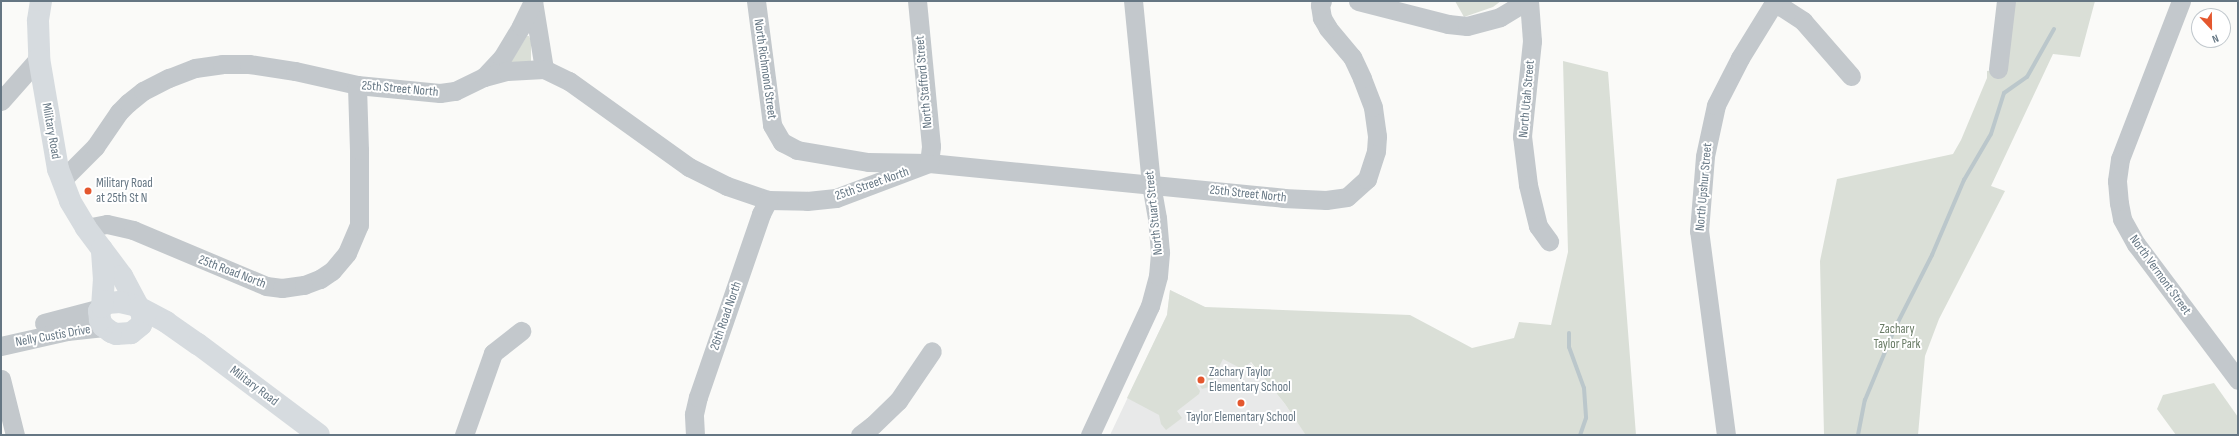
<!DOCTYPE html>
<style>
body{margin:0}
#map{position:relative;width:2239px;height:436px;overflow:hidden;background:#fafaf8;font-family:"Sofia Sans Condensed",sans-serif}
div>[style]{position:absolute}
.built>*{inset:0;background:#e8e9e9}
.green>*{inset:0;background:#dadfd7}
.stream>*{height:4px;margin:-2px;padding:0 2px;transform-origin:2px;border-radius:2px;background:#bbc7cb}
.minor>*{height:19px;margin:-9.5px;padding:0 9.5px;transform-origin:9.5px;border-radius:9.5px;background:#c3c8cc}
.major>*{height:22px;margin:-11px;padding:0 11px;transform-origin:11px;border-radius:11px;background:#d6dbdf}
.dots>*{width:11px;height:11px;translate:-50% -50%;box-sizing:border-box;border:2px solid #fff;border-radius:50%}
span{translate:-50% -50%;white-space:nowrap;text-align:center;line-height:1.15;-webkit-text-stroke:4px #fff;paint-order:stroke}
.street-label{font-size:13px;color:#657683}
.poi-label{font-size:13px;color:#657683}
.left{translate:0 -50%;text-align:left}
.park-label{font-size:13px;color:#687a64}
.frame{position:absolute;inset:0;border:2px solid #657683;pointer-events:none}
.north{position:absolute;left:2191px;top:8px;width:40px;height:40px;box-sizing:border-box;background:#fff;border:1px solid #c1c8cd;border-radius:50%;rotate:158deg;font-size:11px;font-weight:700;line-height:16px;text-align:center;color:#657683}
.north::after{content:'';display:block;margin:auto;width:14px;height:18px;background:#e4572e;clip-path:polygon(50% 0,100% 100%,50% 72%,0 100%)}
</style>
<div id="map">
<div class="built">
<div style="clip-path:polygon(1170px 290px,1205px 307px,1285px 404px,1306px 435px,1110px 435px,1167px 315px)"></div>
</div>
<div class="green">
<div style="clip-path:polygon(1455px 1px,1501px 1px,1493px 7px,1464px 17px)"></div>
<div style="clip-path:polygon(2013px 1px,2095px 1px,2080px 57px,2053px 54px,1991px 186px,2005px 191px,1939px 319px,1925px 356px,1918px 435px,1824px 435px,1820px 261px,1837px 179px,1953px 154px,1961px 140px,1987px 78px,1987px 71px,1999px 69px)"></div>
<div style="clip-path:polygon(527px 36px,529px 36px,531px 41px,531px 62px,510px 63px)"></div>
<div style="clip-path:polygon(1563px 61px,1608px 72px,1636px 435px,1304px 435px,1305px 434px,1285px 404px,1251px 362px,1242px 369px,1223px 359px,1209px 387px,1202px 389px,1198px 383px,1196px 385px,1200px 391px,1199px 394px,1177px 411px,1182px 418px,1166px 430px,1161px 424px,1159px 415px,1127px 398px,1167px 315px,1170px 290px,1205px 307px,1410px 315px,1472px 348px,1514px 338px,1519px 322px,1551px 325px,1568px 252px)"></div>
<div style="clip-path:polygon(2214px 383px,2238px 417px,2238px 435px,2176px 435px,2157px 409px,2163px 395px)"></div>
</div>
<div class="stream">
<div style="left:1569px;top:333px;width:14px;rotate:90deg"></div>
<div style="left:1569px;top:347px;width:44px;rotate:69.9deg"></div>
<div style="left:1584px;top:388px;width:30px;rotate:86deg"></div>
<div style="left:1586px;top:418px;width:18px;rotate:109deg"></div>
<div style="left:1858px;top:435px;width:36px;rotate:-79deg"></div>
<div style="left:1865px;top:400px;width:78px;rotate:-67.4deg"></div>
<div style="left:1895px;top:328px;width:82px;rotate:-63.1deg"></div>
<div style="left:1932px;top:255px;width:82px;rotate:-66.9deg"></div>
<div style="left:1964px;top:180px;width:53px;rotate:-59.6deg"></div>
<div style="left:1991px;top:134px;width:43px;rotate:-72.4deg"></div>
<div style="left:2004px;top:93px;width:28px;rotate:-35deg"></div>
<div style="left:2027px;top:77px;width:55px;rotate:-60.6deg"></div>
</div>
<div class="minor">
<div style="left:533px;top:1px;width:69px;rotate:80.8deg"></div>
<div style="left:756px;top:1px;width:125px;rotate:82.6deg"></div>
<div style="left:772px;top:125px;width:20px;rotate:60deg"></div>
<div style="left:782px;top:142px;width:17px;rotate:28deg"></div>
<div style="left:797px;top:150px;width:72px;rotate:9.6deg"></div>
<div style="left:868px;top:162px;width:61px;rotate:0.9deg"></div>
<div style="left:929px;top:163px;width:356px;rotate:5.6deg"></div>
<div style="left:1283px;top:198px;width:43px;rotate:2.7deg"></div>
<div style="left:1326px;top:200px;width:21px;rotate:-8deg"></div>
<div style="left:1347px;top:197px;width:27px;rotate:-42deg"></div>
<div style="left:1367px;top:179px;width:29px;rotate:-72deg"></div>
<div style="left:1376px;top:151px;width:15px;rotate:-86deg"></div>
<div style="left:1377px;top:136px;width:29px;rotate:-98deg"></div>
<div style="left:1373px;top:107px;width:31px;rotate:-111deg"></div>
<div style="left:1362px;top:78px;width:23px;rotate:-115deg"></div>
<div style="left:1352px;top:57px;width:38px;rotate:-130deg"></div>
<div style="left:1328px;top:28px;width:12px;rotate:-121deg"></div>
<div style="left:1322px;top:18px;width:13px;rotate:-99deg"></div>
<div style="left:1320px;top:5px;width:4px;rotate:-63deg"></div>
<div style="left:1358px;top:1px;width:93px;rotate:14.3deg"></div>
<div style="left:1448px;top:24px;width:19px;rotate:6deg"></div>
<div style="left:1467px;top:26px;width:34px;rotate:-15deg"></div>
<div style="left:1500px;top:17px;width:31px;rotate:-31deg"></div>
<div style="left:1529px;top:1px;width:40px;rotate:85.7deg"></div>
<div style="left:1532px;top:41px;width:96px;rotate:96deg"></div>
<div style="left:1522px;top:136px;width:49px;rotate:83deg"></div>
<div style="left:1528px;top:185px;width:42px;rotate:76.3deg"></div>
<div style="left:1538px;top:226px;width:19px;rotate:54deg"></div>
<div style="left:2181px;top:1px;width:169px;rotate:111.1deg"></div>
<div style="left:2120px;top:159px;width:22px;rotate:98deg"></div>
<div style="left:2117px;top:181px;width:22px;rotate:85deg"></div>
<div style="left:2119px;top:203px;width:16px;rotate:79deg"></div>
<div style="left:2122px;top:219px;width:29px;rotate:61deg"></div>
<div style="left:2136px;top:244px;width:170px;rotate:53.1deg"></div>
<div style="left:1774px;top:2px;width:35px;rotate:33deg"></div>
<div style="left:1803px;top:21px;width:73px;rotate:48.9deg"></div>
<div style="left:1998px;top:69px;width:68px;rotate:-83.3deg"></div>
<div style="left:484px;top:77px;width:26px;rotate:-47deg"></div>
<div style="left:502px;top:58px;width:37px;rotate:-59deg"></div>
<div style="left:521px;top:26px;width:28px;rotate:-64deg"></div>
<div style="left:1px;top:101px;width:57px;rotate:-48.5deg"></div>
<div style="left:62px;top:180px;width:47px;rotate:-45deg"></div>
<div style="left:95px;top:147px;width:42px;rotate:-55.6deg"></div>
<div style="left:119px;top:112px;width:13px;rotate:-45deg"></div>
<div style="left:128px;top:103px;width:19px;rotate:-39deg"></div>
<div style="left:143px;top:91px;width:29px;rotate:-27deg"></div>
<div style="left:169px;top:78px;width:28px;rotate:-21deg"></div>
<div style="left:195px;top:68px;width:27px;rotate:-8deg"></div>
<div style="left:222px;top:64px;width:27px"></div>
<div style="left:249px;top:64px;width:47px;rotate:8.7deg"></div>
<div style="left:295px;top:71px;width:64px;rotate:12.7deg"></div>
<div style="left:357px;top:85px;width:83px;rotate:5.5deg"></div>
<div style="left:440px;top:93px;width:15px;rotate:-8deg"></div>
<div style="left:455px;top:91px;width:32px;rotate:-26deg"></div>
<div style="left:484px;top:77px;width:23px;rotate:-15deg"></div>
<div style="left:506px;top:71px;width:38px;rotate:-3deg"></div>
<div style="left:544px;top:69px;width:28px;rotate:26deg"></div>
<div style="left:569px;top:81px;width:148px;rotate:35.6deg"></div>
<div style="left:689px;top:167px;width:42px;rotate:26.6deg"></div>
<div style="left:727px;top:186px;width:43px;rotate:18.9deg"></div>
<div style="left:768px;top:200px;width:39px;rotate:1deg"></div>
<div style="left:807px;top:201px;width:29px;rotate:-6deg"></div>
<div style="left:836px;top:198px;width:99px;rotate:-20.6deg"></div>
<div style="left:929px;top:163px;width:17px;rotate:-83deg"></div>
<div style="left:931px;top:146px;width:146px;rotate:-95.5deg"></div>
<div style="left:86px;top:228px;width:21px;rotate:-11deg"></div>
<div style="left:107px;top:224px;width:27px;rotate:13deg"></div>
<div style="left:133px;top:230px;width:144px;rotate:22.8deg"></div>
<div style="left:266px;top:286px;width:16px;rotate:7deg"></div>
<div style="left:282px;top:288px;width:22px;rotate:-8deg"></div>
<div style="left:304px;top:285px;width:17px;rotate:-21deg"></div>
<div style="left:320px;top:279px;width:14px;rotate:-34deg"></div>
<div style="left:332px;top:271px;width:23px;rotate:-50deg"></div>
<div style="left:347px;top:253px;width:30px;rotate:-67deg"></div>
<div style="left:359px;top:225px;width:75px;rotate:-90deg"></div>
<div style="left:359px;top:150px;width:65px;rotate:-91.8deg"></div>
<div style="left:44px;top:323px;width:59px;rotate:-14.7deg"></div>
<div style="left:1px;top:346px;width:68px;rotate:-12.8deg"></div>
<div style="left:67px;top:331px;width:37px;rotate:-6deg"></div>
<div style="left:1px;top:379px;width:58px;rotate:76deg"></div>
<div style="left:464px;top:435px;width:87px;rotate:-70.5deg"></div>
<div style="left:493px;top:353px;width:36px;rotate:-38deg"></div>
<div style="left:695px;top:435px;width:21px;rotate:-93deg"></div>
<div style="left:694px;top:414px;width:17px;rotate:-77deg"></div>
<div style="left:698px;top:397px;width:194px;rotate:-71deg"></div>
<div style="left:761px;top:214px;width:16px;rotate:-63deg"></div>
<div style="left:860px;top:435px;width:16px;rotate:-38deg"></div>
<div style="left:873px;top:425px;width:35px;rotate:-44deg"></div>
<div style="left:898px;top:401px;width:60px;rotate:-55.8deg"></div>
<div style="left:1090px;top:435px;width:142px;rotate:-65.1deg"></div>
<div style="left:1150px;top:306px;width:31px;rotate:-75deg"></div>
<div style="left:1158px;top:276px;width:24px;rotate:-85deg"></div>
<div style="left:1160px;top:252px;width:34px;rotate:-95deg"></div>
<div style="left:1157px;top:218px;width:35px;rotate:-100deg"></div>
<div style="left:1151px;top:184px;width:184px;rotate:-95.6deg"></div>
<div style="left:1726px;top:435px;width:206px;rotate:-97.5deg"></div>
<div style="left:1699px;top:231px;width:75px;rotate:-85.4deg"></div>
<div style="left:1705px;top:156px;width:52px;rotate:-77.8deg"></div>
<div style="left:1716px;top:105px;width:53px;rotate:-62.9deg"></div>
<div style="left:1740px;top:58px;width:67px;rotate:-58.4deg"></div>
</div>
<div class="major">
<div style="left:41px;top:1px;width:20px;rotate:99deg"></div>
<div style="left:38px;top:21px;width:37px;rotate:88deg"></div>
<div style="left:39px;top:58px;width:113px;rotate:80.3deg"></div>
<div style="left:58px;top:169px;width:34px;rotate:69deg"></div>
<div style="left:70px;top:201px;width:31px;rotate:59deg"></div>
<div style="left:86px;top:228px;width:60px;rotate:53.1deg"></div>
<div style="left:122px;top:276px;width:34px;rotate:62deg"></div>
<div style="left:120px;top:302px;width:18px;rotate:13deg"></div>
<div style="left:138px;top:306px;width:7px;rotate:63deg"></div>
<div style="left:141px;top:312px;width:6px;rotate:72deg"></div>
<div style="left:143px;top:318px;width:7px;rotate:106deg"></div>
<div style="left:141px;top:325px;width:13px;rotate:141deg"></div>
<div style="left:131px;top:333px;width:15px;rotate:176deg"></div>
<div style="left:116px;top:334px;width:5px;rotate:-158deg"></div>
<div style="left:111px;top:332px;width:10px;rotate:-143deg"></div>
<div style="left:103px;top:326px;width:7px;rotate:-117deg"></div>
<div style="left:100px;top:320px;width:9px;rotate:-96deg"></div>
<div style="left:99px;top:311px;width:5px;rotate:-53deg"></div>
<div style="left:102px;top:307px;width:6px;rotate:-39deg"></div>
<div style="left:107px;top:303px;width:13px;rotate:-4deg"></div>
<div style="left:102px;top:307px;width:27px;rotate:-86deg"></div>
<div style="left:104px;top:280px;width:31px;rotate:-94deg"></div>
<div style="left:140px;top:308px;width:30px;rotate:28deg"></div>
<div style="left:166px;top:322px;width:39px;rotate:35deg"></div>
<div style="left:198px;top:344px;width:151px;rotate:36.9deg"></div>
</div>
<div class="dots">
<div style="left:88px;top:191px;background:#e4572e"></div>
<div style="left:1201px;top:380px;background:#e4572e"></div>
<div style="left:1241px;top:403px;background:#e4572e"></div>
</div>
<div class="street-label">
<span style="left:765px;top:69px;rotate:82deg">North Richmond Street</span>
<span style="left:924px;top:82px;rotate:-95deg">North Stafford Street</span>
<span style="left:400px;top:89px;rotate:5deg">25th Street North</span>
<span style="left:1527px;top:99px;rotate:-85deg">North Utah Street</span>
<span style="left:51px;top:131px;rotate:80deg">Military Road</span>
<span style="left:872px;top:184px;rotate:-19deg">25th Street North</span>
<span style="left:1704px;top:187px;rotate:-85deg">North Upshur Street</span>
<span style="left:1248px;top:194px;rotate:6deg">25th Street North</span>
<span style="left:1154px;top:213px;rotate:-96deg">North Stuart Street</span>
<span style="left:232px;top:272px;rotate:21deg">25th Road North</span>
<span style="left:2160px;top:275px;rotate:54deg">North Vermont Street</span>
<span style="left:726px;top:316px;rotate:-71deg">26th Road North</span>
<span style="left:53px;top:336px;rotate:-10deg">Nelly Custis Drive</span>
<span style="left:254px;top:386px;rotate:37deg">Military Road</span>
</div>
<div class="poi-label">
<span class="left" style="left:96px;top:191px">Military Road<br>at 25th St N</span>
<span class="left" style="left:1209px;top:380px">Zachary Taylor<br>Elementary School</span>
<span style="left:1241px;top:417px">Taylor Elementary School</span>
</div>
<div class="park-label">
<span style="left:1897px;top:337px">Zachary<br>Taylor Park</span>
</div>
<div class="frame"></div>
<div class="north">N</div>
</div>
